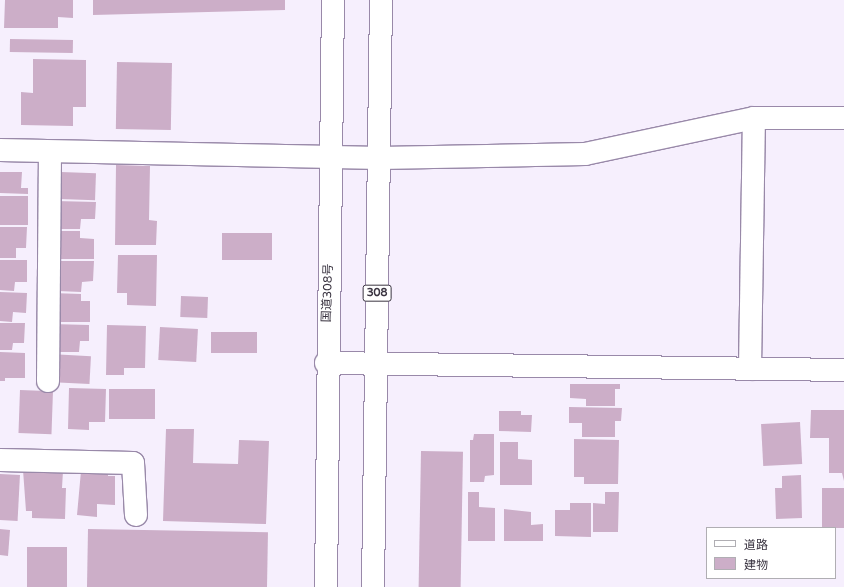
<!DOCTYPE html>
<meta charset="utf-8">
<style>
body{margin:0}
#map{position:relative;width:844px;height:587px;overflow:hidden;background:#f6effd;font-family:"Varela Round","Noto Sans JP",sans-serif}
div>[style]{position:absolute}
.building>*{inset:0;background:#ccaec8;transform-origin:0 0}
.roads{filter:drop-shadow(1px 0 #9989a9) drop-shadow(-1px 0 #9989a9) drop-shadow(0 1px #9989a9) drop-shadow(0 -1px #9989a9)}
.minor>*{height:22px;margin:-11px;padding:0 11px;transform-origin:11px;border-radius:11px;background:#fff}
.trunk>*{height:22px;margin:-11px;padding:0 11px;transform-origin:11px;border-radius:11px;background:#fff}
span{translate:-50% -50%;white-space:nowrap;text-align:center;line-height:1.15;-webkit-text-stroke:4px #fff;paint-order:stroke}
.shield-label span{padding:1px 3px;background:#fff;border:1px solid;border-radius:3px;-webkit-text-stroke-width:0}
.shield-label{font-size:11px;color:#3a3441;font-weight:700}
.street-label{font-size:12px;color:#3a3441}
.legend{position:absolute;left:706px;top:527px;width:130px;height:52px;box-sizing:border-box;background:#fff;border:1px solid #b0aeb3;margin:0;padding:5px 7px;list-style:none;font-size:12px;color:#3a3441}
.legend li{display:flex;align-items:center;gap:8px;height:20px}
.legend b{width:20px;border:1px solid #b0aeb3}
</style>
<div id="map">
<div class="building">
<div style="clip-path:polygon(5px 0,73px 0,73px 18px,58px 17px,58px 28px,4px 28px)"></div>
<div style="clip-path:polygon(93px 0,285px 0,285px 10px,93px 15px)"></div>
<div style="left:10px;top:39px;width:63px;height:13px;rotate:1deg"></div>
<div style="clip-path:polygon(33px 59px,86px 60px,86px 107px,73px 107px,73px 126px,21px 125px,21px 92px,33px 93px)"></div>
<div style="left:117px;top:62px;width:55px;height:67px;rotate:1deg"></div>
<div style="clip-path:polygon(116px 165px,150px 166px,149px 220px,157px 221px,156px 245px,115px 245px)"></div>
<div style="clip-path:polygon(0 172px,22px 172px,21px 188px,28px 188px,28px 194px,0 193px)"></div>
<div style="left:61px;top:172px;width:35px;height:27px;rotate:2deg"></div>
<div style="left:0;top:196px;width:28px;height:29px"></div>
<div style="clip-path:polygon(55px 201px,96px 202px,95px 219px,81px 219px,80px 229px,54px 229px)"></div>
<div style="clip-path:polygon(0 227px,27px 227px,26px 248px,16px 248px,16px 258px,0 258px)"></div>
<div style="clip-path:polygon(59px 231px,80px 231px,80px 238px,94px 239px,94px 259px,59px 259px)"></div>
<div style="left:222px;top:233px;width:50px;height:27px"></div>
<div style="clip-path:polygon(118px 255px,157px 255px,156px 306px,127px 305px,127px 293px,117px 293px)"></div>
<div style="clip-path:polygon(0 260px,27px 260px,27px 282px,15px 282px,14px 291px,0 290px)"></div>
<div style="clip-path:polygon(58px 261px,94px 261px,93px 281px,82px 282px,81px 292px,58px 291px)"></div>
<div style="clip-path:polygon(0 292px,27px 293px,26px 313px,13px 312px,12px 322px,0 321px)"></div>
<div style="clip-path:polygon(52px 293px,81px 294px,81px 301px,90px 301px,90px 322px,52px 322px)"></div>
<div style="left:181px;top:296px;width:27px;height:21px;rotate:2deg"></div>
<div style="clip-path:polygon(0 323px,25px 323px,24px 343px,13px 343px,12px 350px,0 350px)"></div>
<div style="clip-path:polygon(51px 324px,89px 325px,89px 341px,80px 341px,79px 352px,51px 352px)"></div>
<div style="clip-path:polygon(107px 325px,146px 326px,145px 368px,124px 368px,124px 375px,106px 375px)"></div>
<div style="left:160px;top:327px;width:38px;height:33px;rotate:3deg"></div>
<div style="left:211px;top:332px;width:46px;height:21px"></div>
<div style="clip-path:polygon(0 352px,25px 353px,25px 378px,5px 378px,5px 381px,0 381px)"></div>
<div style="left:50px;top:354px;width:41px;height:28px;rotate:3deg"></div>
<div style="clip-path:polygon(570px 384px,620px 384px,620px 389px,615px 389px,615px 406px,586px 406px,586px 399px,570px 398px)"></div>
<div style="clip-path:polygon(69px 388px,106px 389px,105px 422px,89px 422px,89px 430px,68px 429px)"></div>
<div style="left:109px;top:389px;width:46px;height:30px"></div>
<div style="left:20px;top:390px;width:33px;height:43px;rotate:2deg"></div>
<div style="clip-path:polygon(569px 407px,622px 408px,621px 421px,615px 421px,615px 437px,582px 437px,582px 423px,569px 423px)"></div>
<div style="clip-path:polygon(811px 410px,844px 410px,844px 481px,842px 473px,829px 473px,829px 438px,810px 438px)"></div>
<div style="clip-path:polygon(499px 411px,521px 411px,521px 415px,532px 415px,531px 432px,499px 431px)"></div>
<div style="left:800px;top:422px;width:42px;height:39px;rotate:87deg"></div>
<div style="clip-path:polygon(166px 429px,194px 429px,193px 463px,238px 464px,239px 440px,269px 441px,266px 524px,163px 521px)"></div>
<div style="clip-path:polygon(474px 434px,494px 434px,494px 475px,485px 476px,484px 482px,470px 482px,470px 440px,473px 440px)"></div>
<div style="clip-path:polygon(574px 439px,619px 440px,618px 484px,584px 484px,584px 477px,574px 477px)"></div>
<div style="clip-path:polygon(500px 442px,518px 442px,518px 459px,532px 460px,532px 485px,500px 485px)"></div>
<div style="left:421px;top:451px;width:42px;height:136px;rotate:1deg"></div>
<div style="clip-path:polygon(23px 470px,63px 471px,62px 488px,66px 488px,65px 519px,32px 518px,32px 511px,26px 511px)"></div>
<div style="clip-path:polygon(81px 471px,108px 472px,108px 476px,115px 476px,115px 505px,97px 504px,97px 517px,77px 515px)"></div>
<div style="left:0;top:474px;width:20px;height:46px;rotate:3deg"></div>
<div style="clip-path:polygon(801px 475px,802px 518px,776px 519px,775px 488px,782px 488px,782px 476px)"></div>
<div style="left:822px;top:488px;width:22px;height:40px"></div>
<div style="clip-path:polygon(468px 492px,479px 492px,479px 507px,495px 508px,495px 541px,468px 541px)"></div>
<div style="clip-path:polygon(605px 492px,619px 492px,618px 532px,593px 532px,593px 503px,605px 504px)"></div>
<div style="clip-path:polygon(570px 503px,591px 503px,591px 537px,555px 536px,555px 510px,570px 510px)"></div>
<div style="clip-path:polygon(504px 509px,531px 512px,531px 525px,543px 524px,543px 541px,504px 541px)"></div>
<div style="clip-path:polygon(0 529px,10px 530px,8px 556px,0 555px)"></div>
<div style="left:88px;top:529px;width:180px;height:58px;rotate:1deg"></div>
<div style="left:27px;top:547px;width:40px;height:40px"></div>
</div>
<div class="roads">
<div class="minor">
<div style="left:0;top:150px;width:380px;rotate:1.2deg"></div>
<div style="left:380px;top:158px;width:205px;rotate:-1.1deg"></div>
<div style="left:585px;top:154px;width:173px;rotate:-12deg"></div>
<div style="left:754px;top:118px;width:90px"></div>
<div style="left:326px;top:363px;width:518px;rotate:0.77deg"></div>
<div style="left:750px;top:369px;width:251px;rotate:-89.1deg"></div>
<div style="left:48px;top:381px;width:229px;rotate:-89.5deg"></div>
<div style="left:0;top:460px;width:133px;rotate:1.3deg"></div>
<div style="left:133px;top:463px;width:52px;rotate:86.7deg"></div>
</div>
<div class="trunk">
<div style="left:326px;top:587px;width:587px;rotate:-89.32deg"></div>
<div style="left:373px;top:587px;width:587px;rotate:-89.22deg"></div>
</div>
</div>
<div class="shield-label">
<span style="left:377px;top:293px">308</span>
</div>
<div class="street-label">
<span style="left:328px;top:293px;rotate:-88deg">国道308号</span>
</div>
<ul class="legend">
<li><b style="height:5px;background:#fff"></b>道路</li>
<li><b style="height:11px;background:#ccaec8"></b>建物</li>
</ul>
</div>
